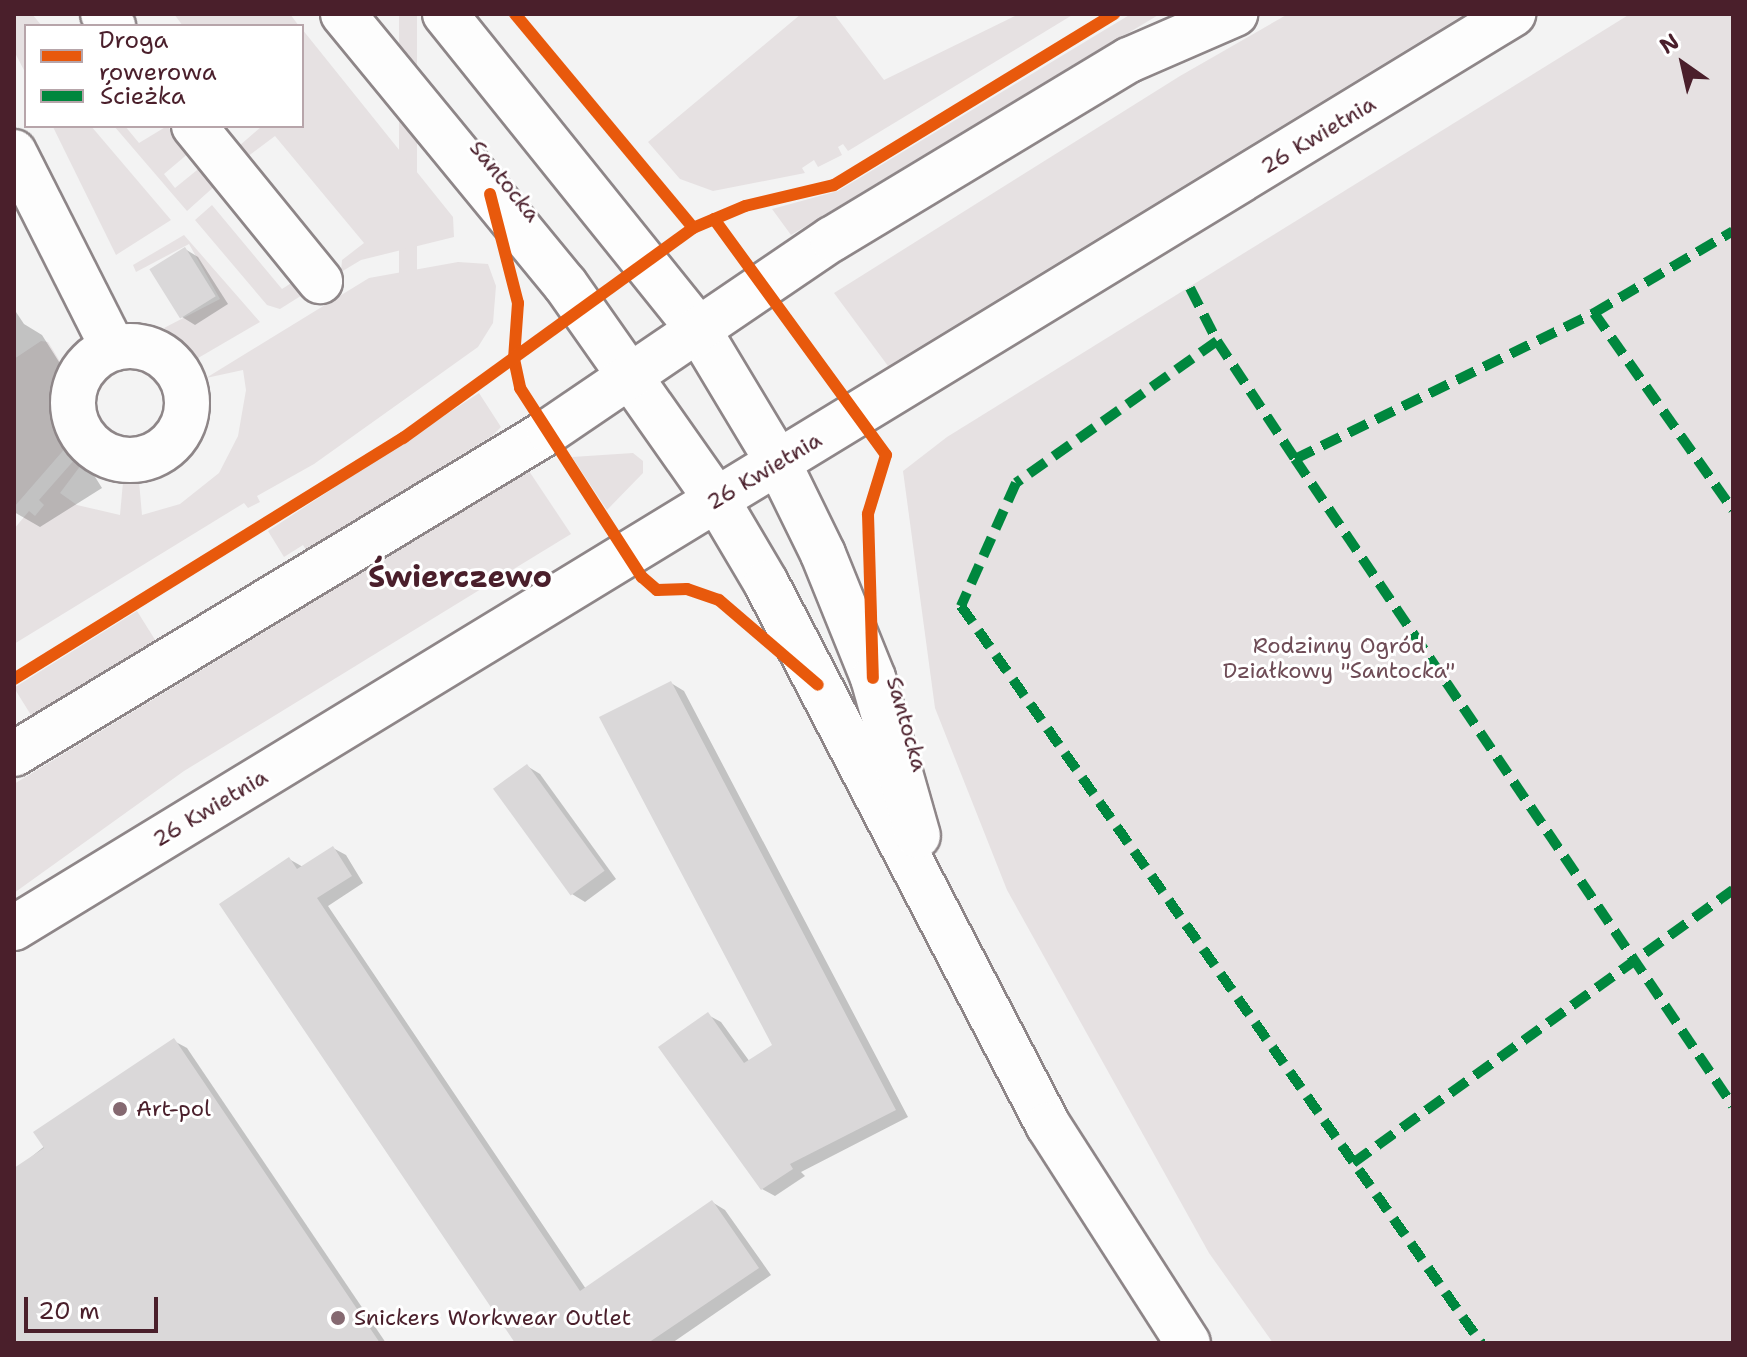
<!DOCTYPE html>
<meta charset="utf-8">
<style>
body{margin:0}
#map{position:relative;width:1747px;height:1357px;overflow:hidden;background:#f3f3f3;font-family:"Shantell Sans",sans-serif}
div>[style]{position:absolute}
.green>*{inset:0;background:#e6e1e2;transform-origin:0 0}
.shadow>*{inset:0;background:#0003}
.building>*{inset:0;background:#dad8d9;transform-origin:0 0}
.roads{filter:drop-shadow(2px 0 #8e8688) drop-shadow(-2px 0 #8e8688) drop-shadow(0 2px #8e8688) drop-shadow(0 -2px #8e8688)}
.minor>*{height:44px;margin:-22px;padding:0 22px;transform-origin:22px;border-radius:22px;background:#fdfdfd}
.minor>.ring{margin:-22px;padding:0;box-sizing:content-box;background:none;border:44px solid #fdfdfd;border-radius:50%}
.tertiary>*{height:44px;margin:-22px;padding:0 22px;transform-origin:22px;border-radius:22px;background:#fdfdfd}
.quiet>*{height:10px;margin-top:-5px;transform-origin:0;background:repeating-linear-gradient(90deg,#00873e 0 20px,transparent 0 30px)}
.cycleway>*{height:12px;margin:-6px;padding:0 6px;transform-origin:6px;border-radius:6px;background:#e8590c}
.dots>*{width:22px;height:22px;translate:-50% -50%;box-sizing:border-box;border:4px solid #fff;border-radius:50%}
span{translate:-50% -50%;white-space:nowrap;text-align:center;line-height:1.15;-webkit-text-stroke:6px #fff;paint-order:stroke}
.street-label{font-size:22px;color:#4a1f2b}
.park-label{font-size:22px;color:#6e4c56}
.poi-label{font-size:22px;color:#4a1f2b}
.left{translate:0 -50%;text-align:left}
.district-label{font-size:30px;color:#4a1f2b;font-weight:700}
.frame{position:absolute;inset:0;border:16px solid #4a1f2b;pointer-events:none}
.legend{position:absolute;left:24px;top:24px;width:280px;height:104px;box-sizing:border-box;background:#fff;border:2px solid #b7a5aa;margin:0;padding:10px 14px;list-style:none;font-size:24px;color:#4a1f2b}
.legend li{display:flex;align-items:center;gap:16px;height:40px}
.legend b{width:40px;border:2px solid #b7a5aa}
.north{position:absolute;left:1643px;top:24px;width:80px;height:80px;-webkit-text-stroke:6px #fff;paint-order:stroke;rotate:326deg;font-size:22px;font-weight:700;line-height:32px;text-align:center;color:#4a1f2b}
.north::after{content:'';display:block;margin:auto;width:28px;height:36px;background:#4a1f2b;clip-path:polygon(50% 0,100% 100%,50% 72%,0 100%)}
.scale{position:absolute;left:24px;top:1297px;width:134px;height:36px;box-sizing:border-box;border:4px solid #4a1f2b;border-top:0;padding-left:10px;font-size:24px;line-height:28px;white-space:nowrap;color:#4a1f2b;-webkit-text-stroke:6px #fff;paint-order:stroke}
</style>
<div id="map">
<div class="green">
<div style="clip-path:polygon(14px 14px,32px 14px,42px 26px,26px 26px,26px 74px,14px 51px)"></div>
<div style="clip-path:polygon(174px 14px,290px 14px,299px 26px,183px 26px)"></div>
<div style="left:399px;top:14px;width:18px;height:289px"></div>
<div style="clip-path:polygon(801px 14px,834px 14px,884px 80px,1019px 14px,1074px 14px,848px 151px,843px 144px,838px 147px,842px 155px,818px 167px,814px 160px,802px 168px,805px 173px,713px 191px,680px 179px,648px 142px)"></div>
<div style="clip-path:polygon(1131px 14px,1160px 14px,791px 235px,772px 209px,838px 191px)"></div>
<div style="clip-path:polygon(1288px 14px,1465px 14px,888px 366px,834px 293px,1180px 76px)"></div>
<div style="clip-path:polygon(1630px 14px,1733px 14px,1733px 1343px,1273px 1343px,1209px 1253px,1007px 890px,935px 708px,903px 471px,947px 437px)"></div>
<div style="clip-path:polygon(302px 29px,453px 217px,454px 237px,361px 260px,341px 272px,342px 260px,364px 243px,275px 136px,247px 157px,239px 146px,262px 126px,302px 126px)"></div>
<div style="clip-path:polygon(91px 126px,171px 220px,116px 255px,53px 127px)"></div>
<div style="clip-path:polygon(114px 126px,125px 126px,139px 143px,167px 126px,190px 152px,164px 174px,175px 188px,202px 166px,217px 184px,187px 211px)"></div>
<div style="clip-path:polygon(212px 205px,282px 289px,296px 280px,307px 292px,280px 309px,267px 305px,195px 220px)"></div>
<div style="clip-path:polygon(184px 235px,260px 322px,193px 361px,164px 328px,220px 299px,189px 244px,136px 272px,133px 265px)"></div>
<div style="clip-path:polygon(458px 262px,488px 264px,496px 286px,493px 323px,478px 347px,314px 464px,257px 496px,260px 502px,248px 508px,244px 503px,14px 644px,14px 529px,29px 511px,35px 516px,44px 505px,39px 500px,76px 458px,81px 465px,60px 493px,77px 505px,120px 515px,123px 482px,139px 481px,142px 515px,180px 504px,219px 473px,238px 436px,246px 390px,243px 370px,206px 378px,369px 278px)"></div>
<div style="clip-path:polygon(41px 341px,48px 342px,64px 368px,55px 391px,56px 410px,68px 445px,14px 507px,14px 359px)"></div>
<div style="clip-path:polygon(479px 393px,501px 427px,492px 436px,306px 550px,303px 545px,284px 557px,268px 531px)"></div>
<div style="clip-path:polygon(633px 453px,643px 461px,643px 473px,607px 510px,572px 457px)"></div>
<div style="clip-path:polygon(529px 471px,571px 534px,184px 771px,14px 893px,14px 784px)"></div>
<div style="left:137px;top:611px;width:34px;height:145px;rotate:58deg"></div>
</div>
<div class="shadow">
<div style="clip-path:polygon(185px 249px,198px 257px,228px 304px,195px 325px,182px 317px)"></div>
<div style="clip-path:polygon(14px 309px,24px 324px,42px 335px,85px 403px,59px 419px,102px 488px,40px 527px,14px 512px)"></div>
<div style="clip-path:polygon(671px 683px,684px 691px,908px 1117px,801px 1172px,805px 1176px,775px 1196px,762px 1189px,708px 1015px,721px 1022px,750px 1062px,775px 1046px)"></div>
<div style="clip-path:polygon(527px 766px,540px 774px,616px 879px,585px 902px,572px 894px)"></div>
<div style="clip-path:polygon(333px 848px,346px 855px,363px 883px,328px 906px,586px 1289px,712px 1202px,725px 1210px,771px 1275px,672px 1343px,518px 1343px,289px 859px,303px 867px)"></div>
<div style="clip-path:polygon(174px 1041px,187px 1048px,386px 1343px,14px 1343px,14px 1171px)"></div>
</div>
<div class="building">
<div style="left:185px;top:247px;width:58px;height:42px;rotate:58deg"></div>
<div style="clip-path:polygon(671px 681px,896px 1110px,790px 1164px,793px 1169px,761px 1190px,658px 1047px,708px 1012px,744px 1063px,772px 1045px,599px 717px)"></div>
<div style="left:527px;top:764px;width:132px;height:42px;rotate:54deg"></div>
<div style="clip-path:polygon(333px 846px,352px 876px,317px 898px,580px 1291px,712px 1200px,759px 1268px,648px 1343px,515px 1343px,219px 904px,289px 857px,297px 869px)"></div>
<div style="clip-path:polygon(174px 1038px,380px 1343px,14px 1343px,14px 1168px,44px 1148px,33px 1132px)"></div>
</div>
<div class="roads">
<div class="minor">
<div style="left:103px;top:14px;width:16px;rotate:50deg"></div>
<div style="left:194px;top:126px;width:200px;rotate:50.9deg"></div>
<div style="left:14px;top:152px;width:220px;rotate:63.2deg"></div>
<div class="ring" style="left:73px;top:346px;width:70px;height:70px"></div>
</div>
<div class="tertiary">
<div style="left:343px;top:14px;width:350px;rotate:50.6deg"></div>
<div style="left:565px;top:284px;width:264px;rotate:54.9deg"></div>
<div style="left:717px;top:500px;width:96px;rotate:59.4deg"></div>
<div style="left:766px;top:583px;width:611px;rotate:62.51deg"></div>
<div style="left:1048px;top:1125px;width:259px;rotate:57.3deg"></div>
<div style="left:445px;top:14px;width:404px;rotate:51.2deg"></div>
<div style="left:698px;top:329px;width:155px;rotate:59deg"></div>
<div style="left:778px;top:462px;width:102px;rotate:63.9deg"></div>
<div style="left:823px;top:554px;width:134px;rotate:68deg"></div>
<div style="left:873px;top:678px;width:164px;rotate:74.1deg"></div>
<div style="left:14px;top:754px;width:625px;rotate:-31.12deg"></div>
<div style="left:549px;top:431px;width:342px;rotate:-34.2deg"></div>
<div style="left:832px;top:239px;width:347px;rotate:-31.1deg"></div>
<div style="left:1129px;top:60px;width:116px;rotate:-23.5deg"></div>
<div style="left:14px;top:928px;width:1756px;rotate:-31.37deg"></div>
</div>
</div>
<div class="quiet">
<div style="left:1190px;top:288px;width:59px;rotate:63deg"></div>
<div style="left:1217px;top:341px;width:141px;rotate:56.5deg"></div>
<div style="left:1295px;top:459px;width:333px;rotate:-26deg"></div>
<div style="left:1594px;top:313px;width:161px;rotate:-30.5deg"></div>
<div style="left:1594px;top:313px;width:241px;rotate:54.8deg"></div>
<div style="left:1217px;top:341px;width:246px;rotate:144.8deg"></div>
<div style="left:1016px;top:483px;width:135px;rotate:114.1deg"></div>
<div style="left:961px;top:606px;width:902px;rotate:54.79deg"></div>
<div style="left:1295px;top:459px;width:781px;rotate:55.9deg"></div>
<div style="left:1353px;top:1163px;width:468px;rotate:-35.7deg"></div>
</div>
<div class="cycleway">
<div style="left:515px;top:14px;width:278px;rotate:50.2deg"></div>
<div style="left:490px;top:194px;width:113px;rotate:75.6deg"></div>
<div style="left:518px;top:303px;width:56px;rotate:94.1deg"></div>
<div style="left:514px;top:359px;width:30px;rotate:78deg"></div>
<div style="left:520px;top:388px;width:225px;rotate:57.2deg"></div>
<div style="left:642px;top:577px;width:20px;rotate:41deg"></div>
<div style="left:657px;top:590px;width:30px;rotate:-2deg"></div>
<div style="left:687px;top:589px;width:34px;rotate:19deg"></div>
<div style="left:719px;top:600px;width:130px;rotate:40.6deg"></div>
<div style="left:714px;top:219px;width:292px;rotate:53.9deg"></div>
<div style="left:886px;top:455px;width:62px;rotate:107deg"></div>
<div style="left:868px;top:514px;width:164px;rotate:88.3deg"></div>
<div style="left:14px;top:679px;width:458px;rotate:-31.8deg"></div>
<div style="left:403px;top:438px;width:358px;rotate:-35.9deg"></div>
<div style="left:693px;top:228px;width:56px;rotate:-22.9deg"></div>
<div style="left:745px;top:206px;width:91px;rotate:-13.3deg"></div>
<div style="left:834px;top:185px;width:328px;rotate:-31.4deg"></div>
</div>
<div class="dots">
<div style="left:120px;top:1109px;background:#856971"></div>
<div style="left:338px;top:1318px;background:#856971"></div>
</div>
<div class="street-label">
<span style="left:1318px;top:135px;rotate:-31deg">26 Kwietnia</span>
<span style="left:505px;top:181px;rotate:51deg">Santocka</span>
<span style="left:764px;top:471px;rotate:-31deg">26 Kwietnia</span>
<span style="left:907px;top:724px;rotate:74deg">Santocka</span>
<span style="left:210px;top:808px;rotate:-31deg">26 Kwietnia</span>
</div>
<div class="park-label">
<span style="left:1339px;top:658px">Rodzinny Ogród<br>Działkowy "Santocka"</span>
</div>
<div class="poi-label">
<span class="left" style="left:136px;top:1109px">Art-pol</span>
<span class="left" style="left:354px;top:1318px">Snickers Workwear Outlet</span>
</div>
<div class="district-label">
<span style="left:460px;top:577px">Świerczewo</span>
</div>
<div class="frame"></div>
<ul class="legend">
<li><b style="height:10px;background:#e8590c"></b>Droga rowerowa</li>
<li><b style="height:10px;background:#00873e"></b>Ścieżka</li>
</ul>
<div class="north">N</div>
<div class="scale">20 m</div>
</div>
